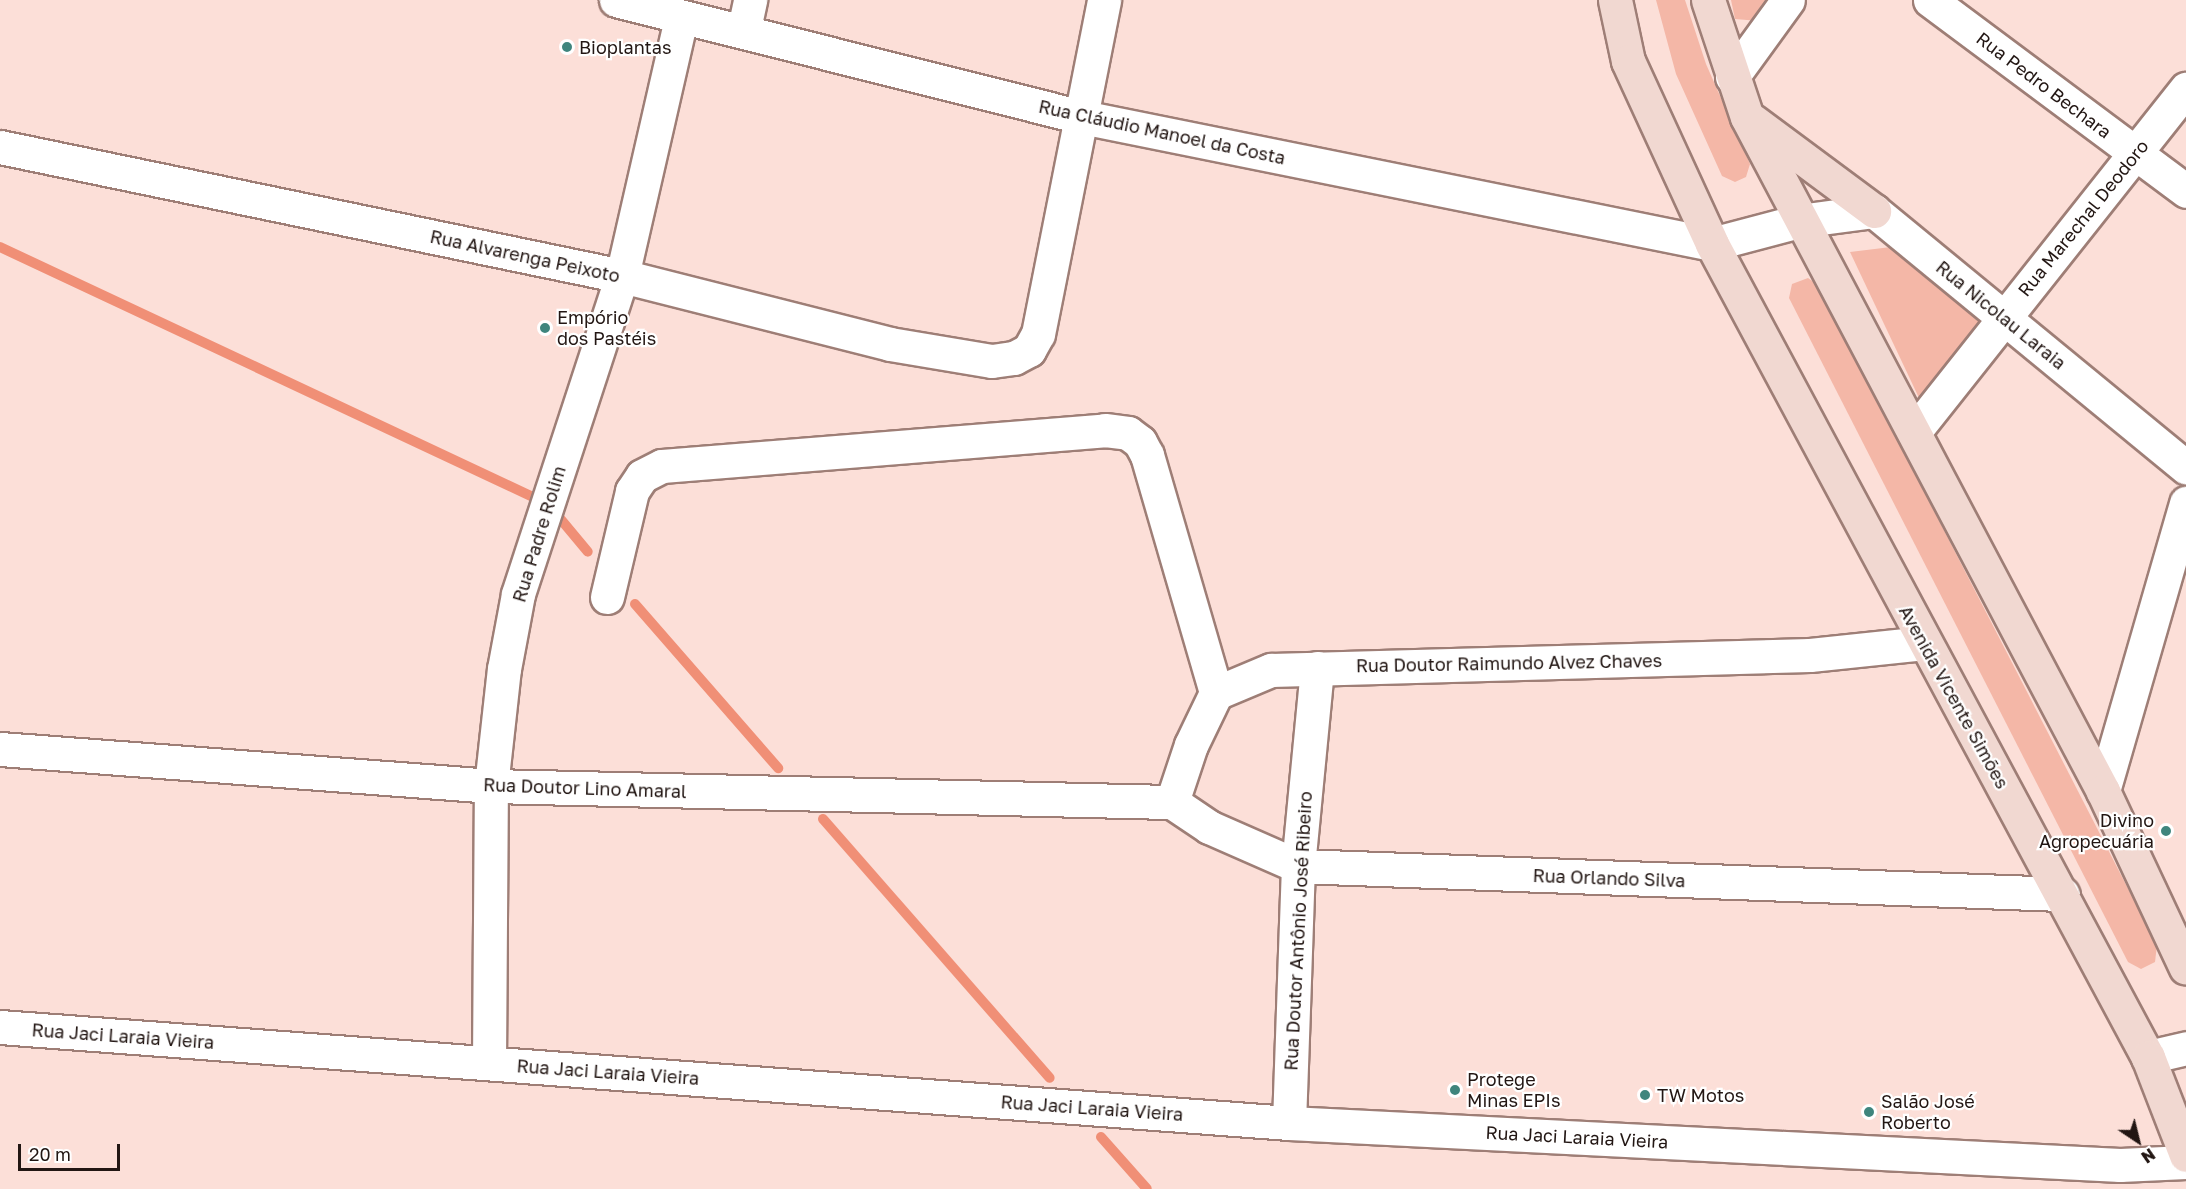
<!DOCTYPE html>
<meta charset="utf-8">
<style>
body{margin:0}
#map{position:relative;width:2186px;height:1189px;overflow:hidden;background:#fcdfd8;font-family:"Golos Text",sans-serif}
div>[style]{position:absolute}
.green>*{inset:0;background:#f4b7a7}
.stream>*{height:10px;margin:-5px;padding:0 5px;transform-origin:5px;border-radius:5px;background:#f08f76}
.roads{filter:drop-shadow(2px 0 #9e7e76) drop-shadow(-2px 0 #9e7e76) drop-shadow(0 2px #9e7e76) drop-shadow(0 -2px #9e7e76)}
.minor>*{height:33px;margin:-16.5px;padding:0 16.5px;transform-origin:16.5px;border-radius:16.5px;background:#fff}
.tertiary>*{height:33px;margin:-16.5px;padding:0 16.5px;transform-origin:16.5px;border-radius:16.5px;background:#fff}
.secondary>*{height:33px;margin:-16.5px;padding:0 16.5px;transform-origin:16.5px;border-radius:16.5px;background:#f1d8d1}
.dots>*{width:16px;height:16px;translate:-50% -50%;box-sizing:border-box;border:3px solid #fff;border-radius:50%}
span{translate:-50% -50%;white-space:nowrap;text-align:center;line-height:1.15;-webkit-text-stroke:4.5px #fff;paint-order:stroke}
.poi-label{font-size:18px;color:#221613}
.left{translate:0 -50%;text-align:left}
.right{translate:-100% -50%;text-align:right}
.street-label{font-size:18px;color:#221613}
.north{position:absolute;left:2108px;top:1111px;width:60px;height:60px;-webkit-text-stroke:4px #fff;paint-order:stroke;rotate:145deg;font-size:16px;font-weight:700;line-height:24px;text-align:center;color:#221613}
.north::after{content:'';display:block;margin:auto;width:21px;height:27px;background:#221613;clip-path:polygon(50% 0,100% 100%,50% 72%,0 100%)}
.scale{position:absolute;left:18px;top:1144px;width:102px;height:27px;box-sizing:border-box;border:3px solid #221613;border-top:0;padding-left:8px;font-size:18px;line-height:21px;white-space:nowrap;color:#221613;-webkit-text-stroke:4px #fff;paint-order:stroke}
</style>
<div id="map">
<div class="green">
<div style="clip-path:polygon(1656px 0,1685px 0,1706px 64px,1750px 164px,1746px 177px,1735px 182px,1722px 176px,1676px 74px)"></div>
<div style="clip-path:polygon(1731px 0,1773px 0,1759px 21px,1735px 19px)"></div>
<div style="clip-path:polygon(1891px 247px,1986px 321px,1920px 400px,1850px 252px)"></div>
<div style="clip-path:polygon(1808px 278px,1818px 285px,2157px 945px,2155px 962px,2141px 969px,2128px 962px,1789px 298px,1792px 284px)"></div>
</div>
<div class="stream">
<div style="left:0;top:247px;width:605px;rotate:25.13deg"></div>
<div style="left:548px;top:504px;width:62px;rotate:50.2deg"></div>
<div style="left:635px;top:604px;width:218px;rotate:48.9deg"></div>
<div style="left:823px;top:819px;width:344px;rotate:48.8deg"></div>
<div style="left:1101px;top:1137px;width:69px;rotate:48.5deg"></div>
</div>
<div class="roads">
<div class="minor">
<div style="left:1930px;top:0;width:319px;rotate:36.7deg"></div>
<div style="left:744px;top:29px;width:30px;rotate:-78deg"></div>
<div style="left:1732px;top:77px;width:95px;rotate:-54deg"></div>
<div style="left:0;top:147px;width:635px;rotate:11.72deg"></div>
<div style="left:622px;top:276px;width:276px;rotate:14.2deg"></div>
<div style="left:890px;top:344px;width:103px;rotate:9.5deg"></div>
<div style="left:992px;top:361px;width:22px;rotate:-8deg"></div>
<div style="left:1014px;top:358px;width:17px;rotate:-28deg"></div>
<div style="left:1029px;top:350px;width:18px;rotate:-61deg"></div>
<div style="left:1038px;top:334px;width:340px;rotate:-78.8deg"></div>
<div style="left:1914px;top:432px;width:438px;rotate:-51.6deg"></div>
<div style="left:607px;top:597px;width:109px;rotate:-76.7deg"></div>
<div style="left:632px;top:491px;width:18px;rotate:-56deg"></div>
<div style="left:642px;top:476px;width:22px;rotate:-27deg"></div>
<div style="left:662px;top:466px;width:444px;rotate:-4.6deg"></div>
<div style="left:1105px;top:430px;width:23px;rotate:7deg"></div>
<div style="left:1128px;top:433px;width:15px;rotate:37deg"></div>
<div style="left:1140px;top:442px;width:15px;rotate:62deg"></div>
<div style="left:1147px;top:455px;width:248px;rotate:73.8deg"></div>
<div style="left:0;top:749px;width:492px;rotate:4.3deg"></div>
<div style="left:491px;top:786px;width:681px;rotate:1.35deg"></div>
<div style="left:2103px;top:791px;width:300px;rotate:-73.9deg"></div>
<div style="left:1172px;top:802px;width:45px;rotate:34deg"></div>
<div style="left:1209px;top:827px;width:97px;rotate:23.7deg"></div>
<div style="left:1298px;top:866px;width:765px;rotate:2.1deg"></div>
<div style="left:1172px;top:802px;width:60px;rotate:-71.6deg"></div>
<div style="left:1191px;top:745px;width:58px;rotate:-64.3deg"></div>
<div style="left:1216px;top:693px;width:60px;rotate:-22.7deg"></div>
<div style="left:1271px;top:670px;width:539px;rotate:-1.59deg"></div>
<div style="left:1810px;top:655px;width:115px;rotate:-6deg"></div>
<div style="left:2148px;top:1057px;width:39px;rotate:-13deg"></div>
<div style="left:489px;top:1063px;width:277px;rotate:-89.6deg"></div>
<div style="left:491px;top:786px;width:118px;rotate:-83.7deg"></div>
<div style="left:504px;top:669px;width:76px;rotate:-79.4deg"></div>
<div style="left:518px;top:594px;width:335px;rotate:-71.9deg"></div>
<div style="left:622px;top:276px;width:265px;rotate:-77.1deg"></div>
<div style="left:1289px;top:1123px;width:257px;rotate:-88deg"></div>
<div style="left:1298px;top:866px;width:199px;rotate:-84.5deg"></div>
</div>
<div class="tertiary">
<div style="left:616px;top:0;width:480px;rotate:14.1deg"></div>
<div style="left:1082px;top:117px;width:643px;rotate:11.4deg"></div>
<div style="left:1712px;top:244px;width:90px;rotate:-14.8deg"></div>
<div style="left:1799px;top:221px;width:76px;rotate:-7.6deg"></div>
<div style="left:1874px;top:211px;width:404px;rotate:39.4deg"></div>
<div style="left:0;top:1027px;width:1293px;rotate:4.26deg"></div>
<div style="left:1289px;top:1123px;width:832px;rotate:2.89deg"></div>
<div style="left:2120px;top:1165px;width:66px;rotate:-2.6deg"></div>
</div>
<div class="secondary">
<div style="left:1615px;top:0;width:62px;rotate:78deg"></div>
<div style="left:1628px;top:61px;width:201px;rotate:65.3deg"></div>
<div style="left:1712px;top:244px;width:923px;rotate:61.8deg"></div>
<div style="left:2148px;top:1057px;width:105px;rotate:68.8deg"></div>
<div style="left:1708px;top:0;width:123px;rotate:71.6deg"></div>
<div style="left:1747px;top:117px;width:762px;rotate:62.16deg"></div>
<div style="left:2103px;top:791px;width:195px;rotate:64.9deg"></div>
<div style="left:1753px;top:121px;width:151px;rotate:36.6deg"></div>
</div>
</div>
<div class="dots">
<div style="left:567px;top:47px;background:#3f857d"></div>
<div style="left:545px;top:328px;background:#3f857d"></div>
<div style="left:2166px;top:831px;background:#3f857d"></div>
<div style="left:1455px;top:1090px;background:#3f857d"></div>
<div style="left:1645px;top:1095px;background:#3f857d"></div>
<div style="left:1869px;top:1112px;background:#3f857d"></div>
</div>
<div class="poi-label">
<span class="left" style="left:579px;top:47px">Bioplantas</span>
<span class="left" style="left:557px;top:328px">Empório<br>dos Pastéis</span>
<span class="right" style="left:2154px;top:831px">Divino<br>Agropecuária</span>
<span class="left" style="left:1467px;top:1090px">Protege<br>Minas EPIs</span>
<span class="left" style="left:1657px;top:1095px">TW Motos</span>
<span class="left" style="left:1881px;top:1112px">Salão José<br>Roberto</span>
</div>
<div class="street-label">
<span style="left:2044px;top:85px;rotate:37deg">Rua Pedro Bechara</span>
<span style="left:1162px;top:132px;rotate:12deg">Rua Cláudio Manoel da Costa</span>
<span style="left:2083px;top:218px;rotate:-51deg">Rua Marechal Deodoro</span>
<span style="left:525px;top:256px;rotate:12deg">Rua Alvarenga Peixoto</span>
<span style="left:2001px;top:315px;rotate:39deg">Rua Nicolau Laraia</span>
<span style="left:539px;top:534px;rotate:-73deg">Rua Padre Rolim</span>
<span style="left:1509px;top:663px;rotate:-1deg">Rua Doutor Raimundo Alvez Chaves</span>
<span style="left:1954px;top:697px;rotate:61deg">Avenida Vicente Simões</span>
<span style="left:585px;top:788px;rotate:2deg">Rua Doutor Lino Amaral</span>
<span style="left:1609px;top:878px;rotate:2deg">Rua Orlando Silva</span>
<span style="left:1298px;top:931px;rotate:-87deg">Rua Doutor Antônio José Ribeiro</span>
<span style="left:123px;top:1036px;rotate:4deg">Rua Jaci Laraia Vieira</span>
<span style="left:608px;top:1072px;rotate:4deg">Rua Jaci Laraia Vieira</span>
<span style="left:1092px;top:1108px;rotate:4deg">Rua Jaci Laraia Vieira</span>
<span style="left:1577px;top:1137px;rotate:3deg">Rua Jaci Laraia Vieira</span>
</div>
<div class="north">N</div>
<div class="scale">20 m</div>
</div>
